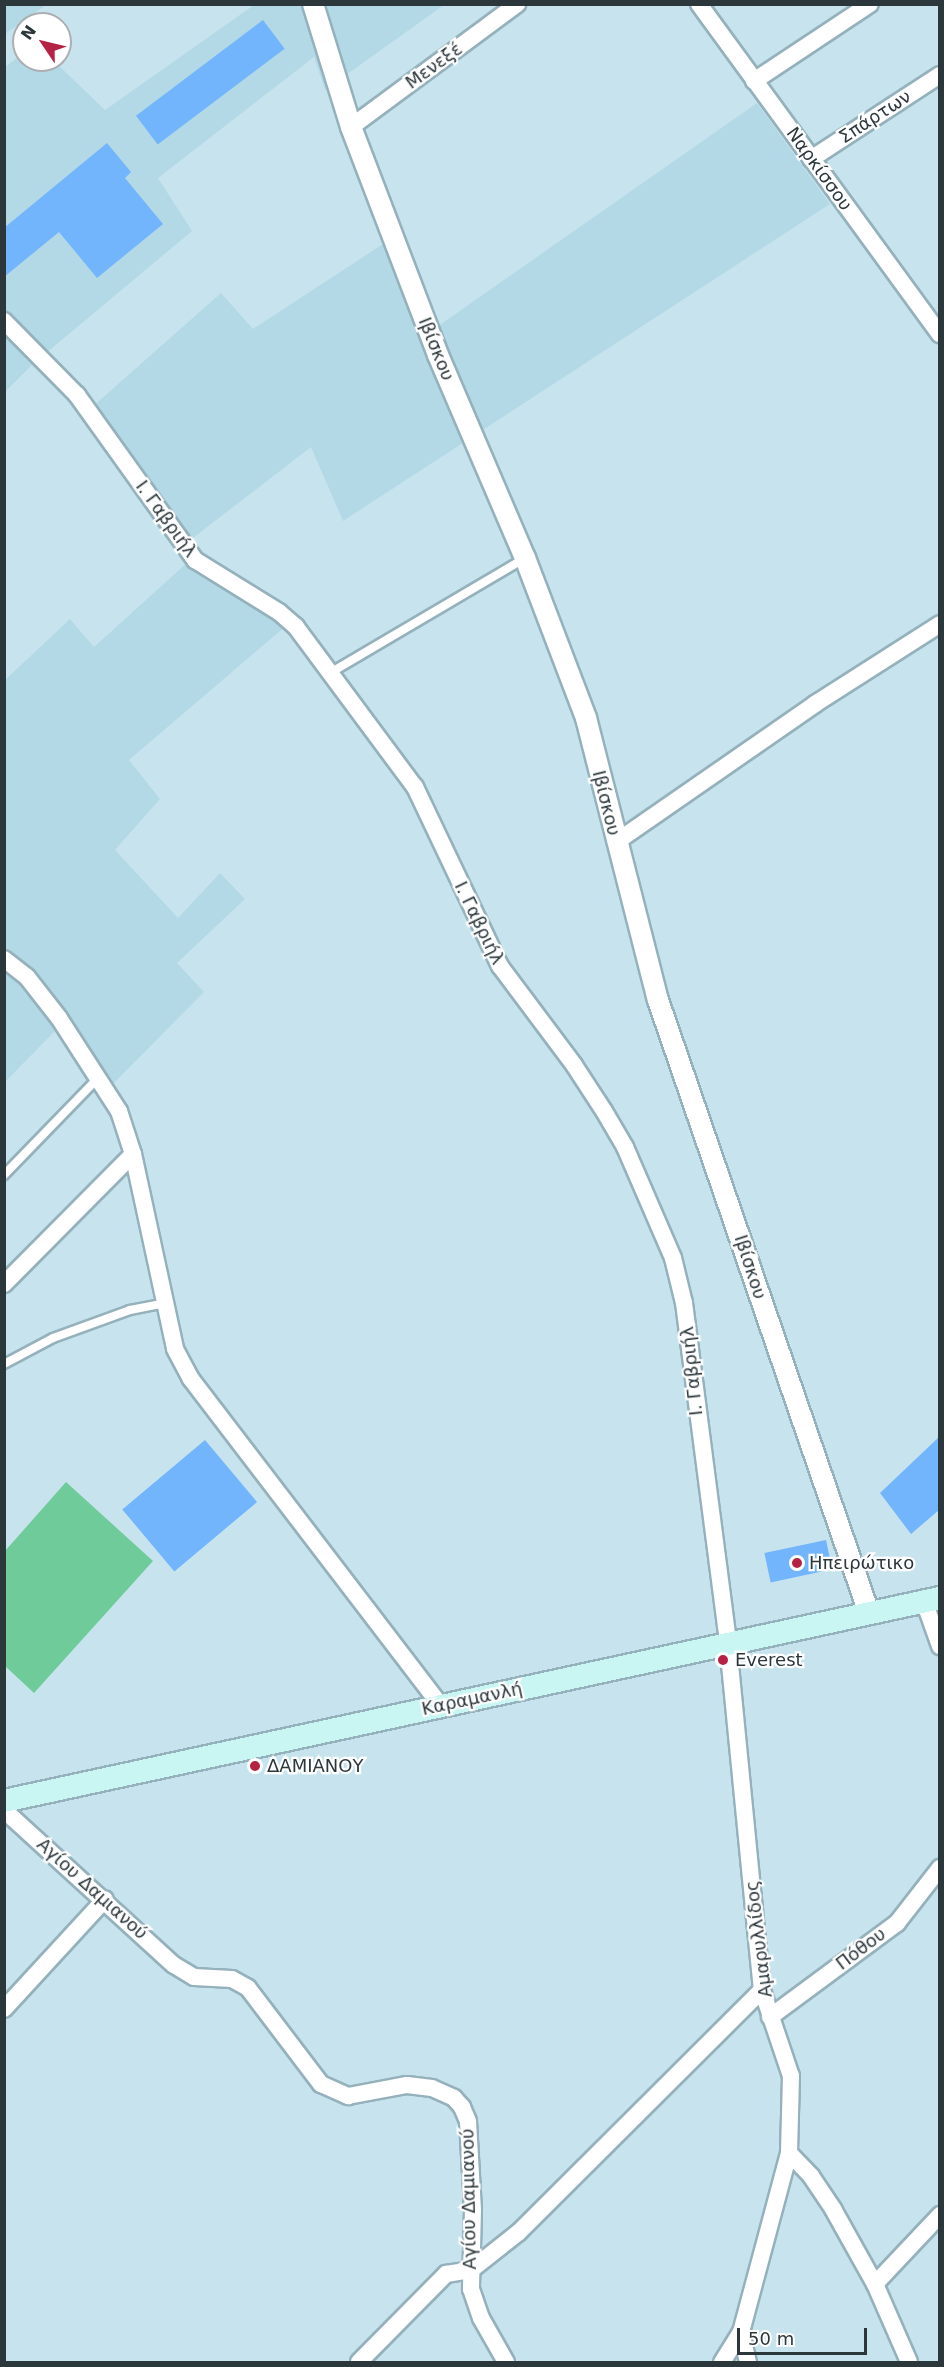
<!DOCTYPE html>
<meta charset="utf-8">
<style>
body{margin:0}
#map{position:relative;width:944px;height:2367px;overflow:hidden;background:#c7e4ee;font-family:"DejaVu Sans",sans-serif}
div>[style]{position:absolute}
.built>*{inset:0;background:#b3d9e6}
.green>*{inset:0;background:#6fcb9a}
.building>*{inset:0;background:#72b5fc;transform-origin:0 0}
.roads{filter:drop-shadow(2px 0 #95b1bb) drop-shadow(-2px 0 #95b1bb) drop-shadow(0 2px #95b1bb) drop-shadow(0 -2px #95b1bb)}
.service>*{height:8px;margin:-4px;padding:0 4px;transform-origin:4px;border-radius:4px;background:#fff}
.minor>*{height:16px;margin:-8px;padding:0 8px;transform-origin:8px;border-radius:8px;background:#fff}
.tertiary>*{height:20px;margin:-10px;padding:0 10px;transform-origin:10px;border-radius:10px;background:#fff}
.secondary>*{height:22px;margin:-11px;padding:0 11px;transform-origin:11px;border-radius:11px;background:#c9f6f3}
.dots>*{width:16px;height:16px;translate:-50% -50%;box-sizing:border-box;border:3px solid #fff;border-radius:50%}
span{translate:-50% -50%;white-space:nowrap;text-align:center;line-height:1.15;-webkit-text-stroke:4.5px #fff;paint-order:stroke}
.street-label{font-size:18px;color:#2c373b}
.poi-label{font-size:18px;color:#2c373b}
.left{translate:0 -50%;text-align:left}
.frame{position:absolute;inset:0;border:6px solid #2c373b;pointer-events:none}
.north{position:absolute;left:12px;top:12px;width:60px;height:60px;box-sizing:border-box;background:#fff;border:2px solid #abafb1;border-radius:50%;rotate:305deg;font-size:16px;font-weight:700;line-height:24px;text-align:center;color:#2c373b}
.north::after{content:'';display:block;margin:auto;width:21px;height:27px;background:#b52344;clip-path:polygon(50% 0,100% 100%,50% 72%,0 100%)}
.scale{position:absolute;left:737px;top:2328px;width:130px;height:27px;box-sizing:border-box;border:3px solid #2c373b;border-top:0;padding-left:8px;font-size:18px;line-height:21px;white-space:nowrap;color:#2c373b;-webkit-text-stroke:4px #fff;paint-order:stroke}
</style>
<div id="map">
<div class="built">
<div style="clip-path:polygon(5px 4px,46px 4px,46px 5px,5px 34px)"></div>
<div style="clip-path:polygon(254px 5px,444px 5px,325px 90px,314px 57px,158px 178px,192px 231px,33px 364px,5px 392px,4px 68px,24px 52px,24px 60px,53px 60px,105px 110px)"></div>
<div style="clip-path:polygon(757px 103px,830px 204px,343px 521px,311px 447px,189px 541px,91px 408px,221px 293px,253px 329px,383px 244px,421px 338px)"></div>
<div style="clip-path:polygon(199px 552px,220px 571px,266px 593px,294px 619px,129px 760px,160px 799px,115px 850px,178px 918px,220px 873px,245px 899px,177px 963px,204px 992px,103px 1094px,56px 1030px,5px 1082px,5px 680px,70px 619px,94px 647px)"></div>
</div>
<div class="green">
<div style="clip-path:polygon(66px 1482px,153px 1561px,34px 1693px,5px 1666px,5px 1551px)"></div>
</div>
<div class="building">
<div style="left:263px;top:20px;width:36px;height:159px;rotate:53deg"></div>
<div style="clip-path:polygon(107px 143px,131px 172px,125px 178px,163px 224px,97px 278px,59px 232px,4px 277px,4px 228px)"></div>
<div style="clip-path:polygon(939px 1437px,939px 1510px,911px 1534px,880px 1493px)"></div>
<div style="left:205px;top:1440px;width:81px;height:108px;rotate:50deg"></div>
<div style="left:826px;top:1540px;width:30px;height:63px;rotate:78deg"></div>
</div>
<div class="roads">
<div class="service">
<div style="left:330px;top:673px;width:226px;rotate:-30.5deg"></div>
<div style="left:4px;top:1175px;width:136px;rotate:-45.9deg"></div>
<div style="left:4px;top:1364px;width:55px;rotate:-28deg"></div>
<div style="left:53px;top:1338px;width:82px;rotate:-20deg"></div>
<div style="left:130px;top:1310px;width:36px;rotate:-11deg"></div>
</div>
<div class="minor">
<div style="left:699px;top:4px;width:409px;rotate:53.9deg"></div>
<div style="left:754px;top:81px;width:139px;rotate:-33.6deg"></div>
<div style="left:351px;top:127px;width:207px;rotate:-36.5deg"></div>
<div style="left:811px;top:159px;width:154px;rotate:-33.1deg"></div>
<div style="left:4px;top:321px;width:104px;rotate:45.4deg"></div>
<div style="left:77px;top:395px;width:203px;rotate:54.4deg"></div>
<div style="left:195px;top:560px;width:99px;rotate:31.8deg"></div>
<div style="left:279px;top:612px;width:23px;rotate:41deg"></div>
<div style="left:296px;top:627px;width:199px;rotate:53.4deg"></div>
<div style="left:415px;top:787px;width:198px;rotate:64.6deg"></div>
<div style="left:500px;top:966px;width:124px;rotate:53.2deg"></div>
<div style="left:574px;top:1065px;width:55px;rotate:56.9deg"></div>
<div style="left:604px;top:1111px;width:42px;rotate:59.7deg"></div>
<div style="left:625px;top:1147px;width:121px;rotate:66.6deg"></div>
<div style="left:673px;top:1258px;width:46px;rotate:76.3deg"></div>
<div style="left:684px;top:1303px;width:344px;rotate:82.6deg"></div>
<div style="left:728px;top:1644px;width:348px;rotate:84.4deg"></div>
<div style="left:762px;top:1990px;width:91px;rotate:71.4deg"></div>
<div style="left:791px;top:2076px;width:77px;rotate:91.5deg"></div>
<div style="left:789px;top:2153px;width:185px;rotate:105deg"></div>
<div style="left:741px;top:2332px;width:36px;rotate:122deg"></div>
<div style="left:616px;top:842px;width:242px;rotate:-34.7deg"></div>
<div style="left:815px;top:704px;width:148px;rotate:-32.6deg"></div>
<div style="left:4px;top:959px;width:29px;rotate:38deg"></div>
<div style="left:27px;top:977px;width:52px;rotate:52deg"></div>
<div style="left:59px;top:1018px;width:111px;rotate:57.2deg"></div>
<div style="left:119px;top:1111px;width:45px;rotate:72deg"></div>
<div style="left:133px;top:1154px;width:199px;rotate:77.8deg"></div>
<div style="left:175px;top:1349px;width:34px;rotate:62deg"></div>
<div style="left:191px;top:1379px;width:412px;rotate:52.6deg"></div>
<div style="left:4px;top:1284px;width:183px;rotate:-45.2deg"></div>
<div style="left:924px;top:1601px;width:48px;rotate:70.4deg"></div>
<div style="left:4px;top:1810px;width:230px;rotate:42.4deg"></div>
<div style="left:174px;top:1965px;width:23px;rotate:31deg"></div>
<div style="left:194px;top:1977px;width:38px;rotate:3deg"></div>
<div style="left:232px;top:1979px;width:18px;rotate:29deg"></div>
<div style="left:248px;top:1988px;width:121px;rotate:52.8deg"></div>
<div style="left:321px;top:2084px;width:30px;rotate:24deg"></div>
<div style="left:348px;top:2096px;width:60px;rotate:-10.6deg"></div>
<div style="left:407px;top:2085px;width:25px;rotate:7deg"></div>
<div style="left:432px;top:2088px;width:24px;rotate:24deg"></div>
<div style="left:454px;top:2098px;width:12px;rotate:48deg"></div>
<div style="left:462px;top:2107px;width:15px;rotate:67deg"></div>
<div style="left:468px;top:2121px;width:89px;rotate:86.8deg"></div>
<div style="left:473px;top:2210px;width:79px;rotate:91.5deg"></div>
<div style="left:471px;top:2289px;width:31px;rotate:71deg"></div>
<div style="left:481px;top:2318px;width:51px;rotate:60.4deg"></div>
<div style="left:4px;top:2009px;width:149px;rotate:-47.4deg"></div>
<div style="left:770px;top:2017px;width:158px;rotate:-36.5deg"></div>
<div style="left:897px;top:1923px;width:70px;rotate:-52deg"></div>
<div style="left:789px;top:2153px;width:32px;rotate:46deg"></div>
<div style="left:811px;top:2176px;width:40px;rotate:56deg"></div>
<div style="left:833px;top:2209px;width:86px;rotate:60.8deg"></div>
<div style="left:875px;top:2284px;width:85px;rotate:66.4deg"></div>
<div style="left:875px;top:2284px;width:95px;rotate:-46.7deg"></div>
<div style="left:741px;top:2332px;width:31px;rotate:77deg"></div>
<div style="left:359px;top:2362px;width:124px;rotate:-45.3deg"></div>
<div style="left:446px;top:2274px;width:25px;rotate:-9deg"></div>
<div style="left:471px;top:2270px;width:61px;rotate:-38.4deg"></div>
<div style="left:519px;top:2232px;width:343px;rotate:-44.9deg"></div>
</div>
<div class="tertiary">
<div style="left:313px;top:4px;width:129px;rotate:72.8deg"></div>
<div style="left:351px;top:127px;width:244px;rotate:69.1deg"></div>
<div style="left:438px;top:355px;width:221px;rotate:66.8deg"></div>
<div style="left:525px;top:558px;width:171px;rotate:69.1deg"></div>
<div style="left:586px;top:718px;width:291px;rotate:75.7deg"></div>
<div style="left:658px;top:1000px;width:648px;rotate:71.01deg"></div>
</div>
<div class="secondary">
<div style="left:4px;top:1801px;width:958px;rotate:-12.24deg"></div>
</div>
</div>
<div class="dots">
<div style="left:797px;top:1563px;background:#b52344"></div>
<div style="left:723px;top:1660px;background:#b52344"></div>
<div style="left:255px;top:1766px;background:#b52344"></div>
</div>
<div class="street-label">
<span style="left:434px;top:66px;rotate:-36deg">Μενεξέ</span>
<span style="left:875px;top:117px;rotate:-33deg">Σπάρτων</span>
<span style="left:819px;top:169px;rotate:54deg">Ναρκίσσου</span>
<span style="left:436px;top:349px;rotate:68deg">Ιβίσκου</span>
<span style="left:166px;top:519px;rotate:54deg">Ι. Γαβριήλ</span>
<span style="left:606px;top:803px;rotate:76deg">Ιβίσκου</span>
<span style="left:479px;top:923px;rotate:64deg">Ι. Γαβριήλ</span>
<span style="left:750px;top:1267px;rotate:72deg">Ιβίσκου</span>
<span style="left:692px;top:1371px;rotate:-96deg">Ι. Γαβριήλ</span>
<span style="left:472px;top:1699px;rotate:-12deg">Καραμανλή</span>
<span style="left:92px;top:1889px;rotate:42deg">Αγίου Δαμιανού</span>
<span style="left:759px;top:1939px;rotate:-97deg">Αμαρυλλίδος</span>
<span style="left:861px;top:1949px;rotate:-37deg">Πόθου</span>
<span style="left:469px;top:2199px;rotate:-91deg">Αγίου Δαμιανού</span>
</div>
<div class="poi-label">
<span class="left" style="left:809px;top:1563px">Ηπειρώτικο</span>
<span class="left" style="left:735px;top:1660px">Everest</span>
<span class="left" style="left:267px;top:1766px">ΔΑΜΙΑΝΟΥ</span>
</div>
<div class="frame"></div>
<div class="north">N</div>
<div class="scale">50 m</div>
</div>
